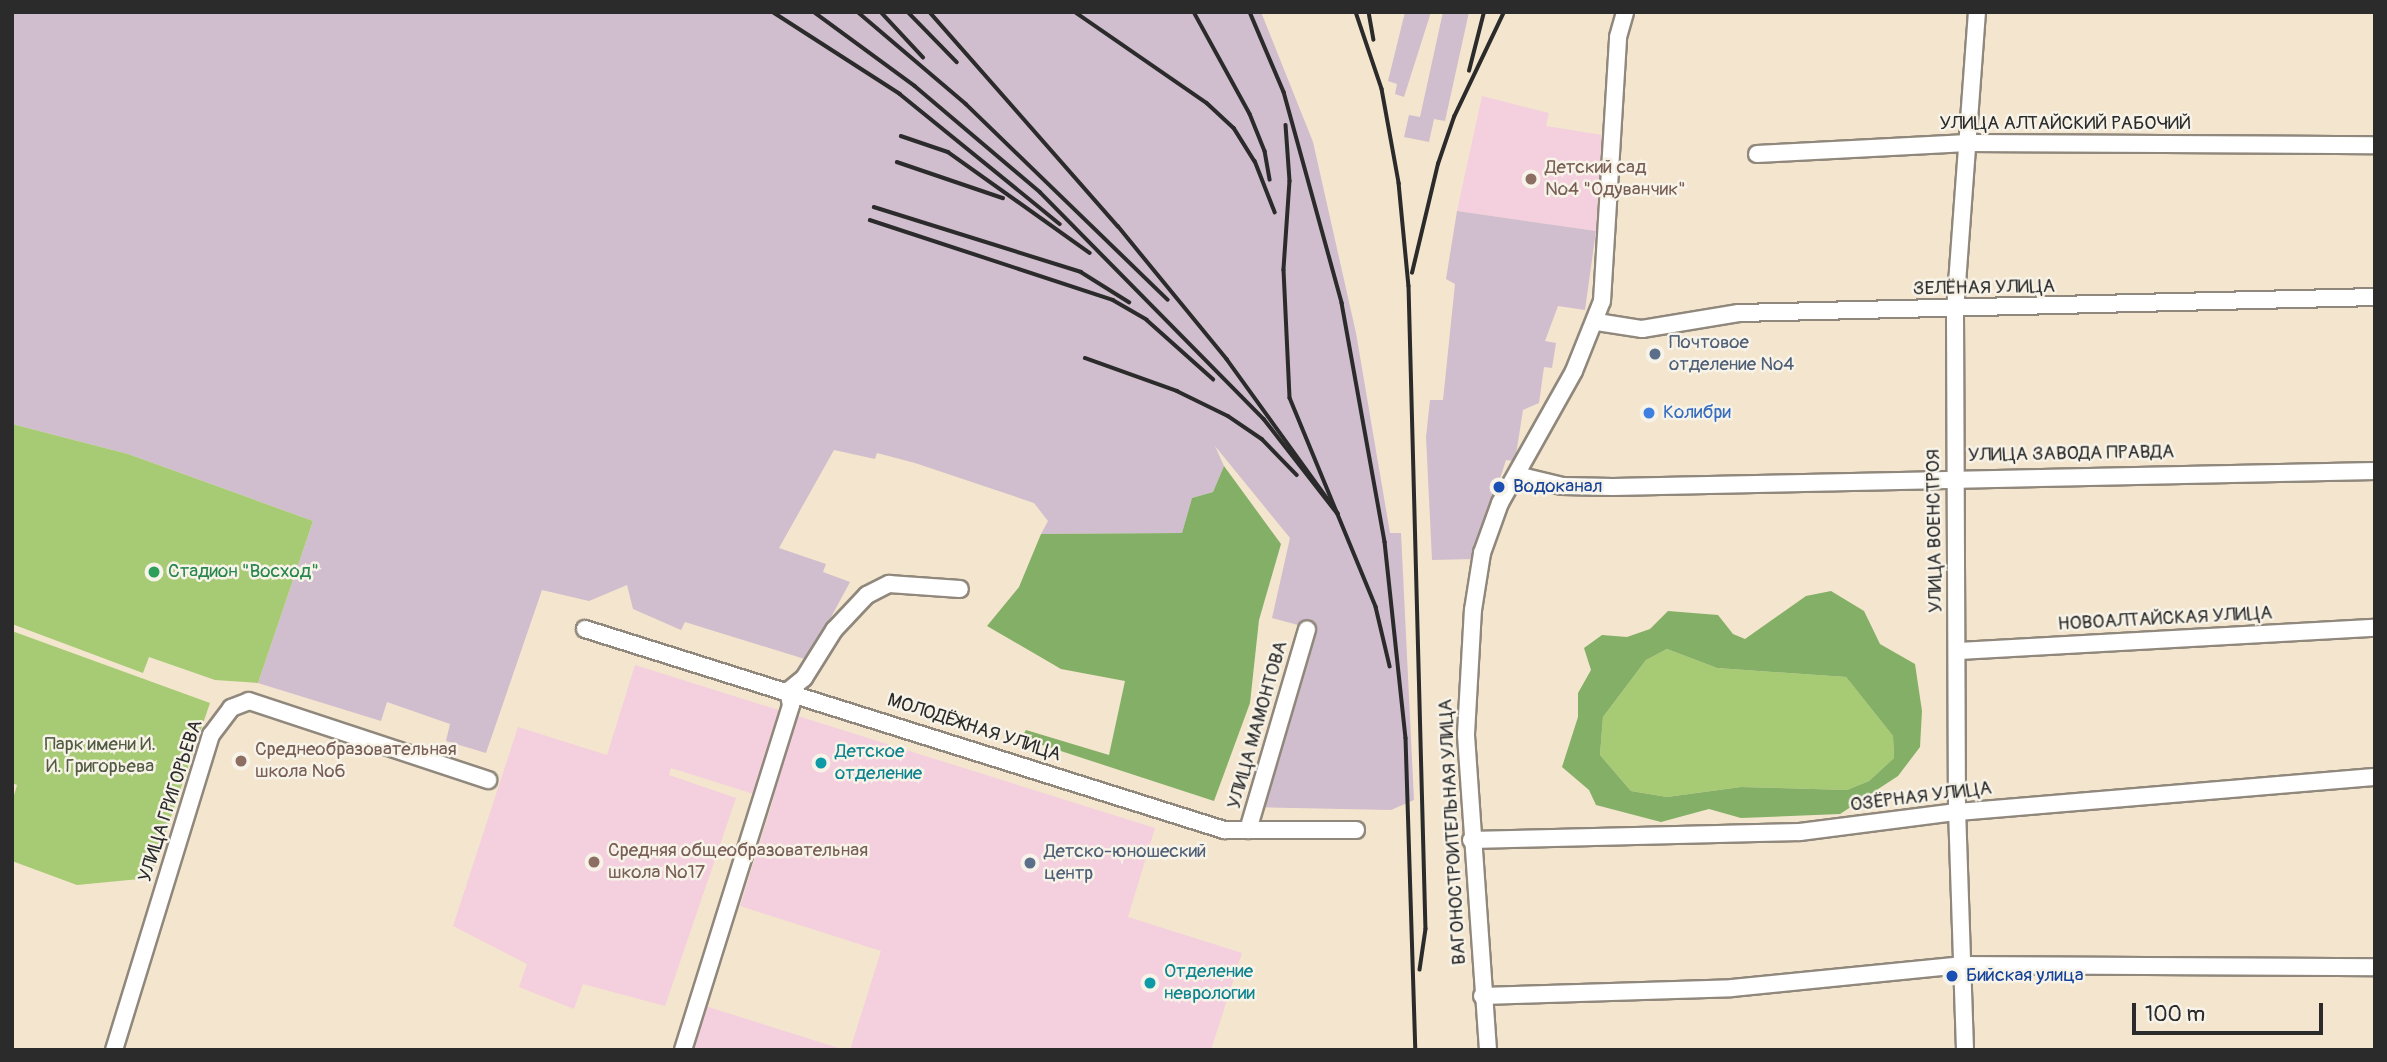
<!DOCTYPE html>
<meta charset="utf-8">
<style>
body{margin:0}
#map{position:relative;width:2387px;height:1062px;overflow:hidden;background:#f4e5ce;font-family:Pangolin,sans-serif}
div>[style]{position:absolute}
.built>*{inset:0;background:#f4cfdd}
.industrial>*{inset:0;background:#d0bdcd}
.green>*{inset:0;background:#a6cb74}
.forest>*{inset:0;background:#84af66}
.roads{filter:drop-shadow(2px 0 #90887c) drop-shadow(-2px 0 #90887c) drop-shadow(0 2px #90887c) drop-shadow(0 -2px #90887c)}
.minor>*{height:16px;margin:-8px;padding:0 8px;transform-origin:8px;border-radius:8px;background:#fff}
.rail>*{height:3.5px;margin:-1.75px;padding:0 1.75px;transform-origin:1.75px;border-radius:1.75px;background:#2b2b2b}
.dots>*{width:19px;height:19px;translate:-50% -50%;box-sizing:border-box;border:4px solid #f7f3e8;border-radius:50%}
span{translate:-50% -50%;white-space:nowrap;text-align:center;line-height:1.15;-webkit-text-stroke:5px #f7f3e8;paint-order:stroke}
.street-label{font-size:19px;color:#2b2b2b}
.education-label{font-size:19px;color:#785e54}
.left{translate:0 -50%;text-align:left}
.service-label{font-size:19px;color:#4e5e75}
.shop-label{font-size:19px;color:#366cbe}
.transit-label{font-size:19px;color:#164399}
.leisure-label{font-size:19px;color:#27864d}
.park-label{font-size:19px;color:#505b41}
.culture-label{font-size:19px;color:#0d838f}
.frame{position:absolute;inset:0;border:14px solid #2b2b2b;pointer-events:none}
.scale{position:absolute;left:2132px;top:1003px;width:191px;height:32px;box-sizing:border-box;border:4px solid #2b2b2b;border-top:0;padding-left:9px;font-size:21px;line-height:24px;white-space:nowrap;color:#2b2b2b;-webkit-text-stroke:5px #f7f3e8;paint-order:stroke}
</style>
<div id="map">
<div class="built">
<div style="clip-path:polygon(1482px 96px,1549px 113px,1546px 126px,1602px 135px,1596px 231px,1457px 211px)"></div>
<div style="clip-path:polygon(635px 665px,1155px 828px,1128px 917px,1242px 953px,1211px 1050px,850px 1050px,881px 951px,740px 906px,773px 800px,671px 768px,669px 775px,736px 798px,665px 1006px,583px 984px,574px 1009px,519px 987px,527px 964px,453px 926px,518px 727px,607px 755px)"></div>
<div style="clip-path:polygon(702px 1005px,845px 1050px,688px 1050px)"></div>
</div>
<div class="industrial">
<div style="clip-path:polygon(12px 12px,1261px 12px,1313px 142px,1356px 333px,1390px 533px,1401px 533px,1414px 800px,1391px 810px,1249px 807px,1302px 626px,1272px 618px,1290px 538px,1215px 446px,1224px 466px,1213px 492px,1192px 498px,1182px 533px,1041px 534px,1048px 521px,1034px 503px,915px 463px,877px 453px,875px 459px,834px 450px,779px 548px,826px 564px,823px 572px,850px 582px,808px 660px,685px 622px,681px 630px,633px 609px,627px 585px,589px 601px,542px 590px,486px 753px,446px 741px,450px 724px,387px 702px,381px 721px,258px 683px,313px 521px,128px 454px,12px 424px)"></div>
<div style="clip-path:polygon(1405px 12px,1431px 12px,1404px 97px,1395px 94px,1397px 84px,1388px 81px)"></div>
<div style="clip-path:polygon(1443px 12px,1469px 12px,1445px 121px,1434px 119px,1429px 142px,1404px 137px,1409px 115px,1420px 117px)"></div>
<div style="clip-path:polygon(1457px 211px,1596px 231px,1585px 310px,1558px 306px,1545px 341px,1556px 343px,1552px 368px,1544px 367px,1539px 403px,1523px 410px,1515px 461px,1506px 460px,1474px 559px,1432px 560px,1426px 437px,1430px 400px,1443px 400px,1455px 284px,1446px 279px)"></div>
</div>
<div class="green">
<div style="clip-path:polygon(12px 424px,128px 454px,313px 521px,258px 683px,215px 680px,149px 657px,143px 673px,12px 624px)"></div>
<div style="clip-path:polygon(12px 631px,210px 703px,150px 878px,77px 885px,12px 861px,12px 802px,17px 785px,12px 783px)"></div>
<div style="clip-path:polygon(1667px 649px,1717px 668px,1846px 677px,1893px 736px,1894px 758px,1869px 781px,1847px 790px,1741px 787px,1667px 797px,1631px 791px,1600px 755px,1603px 717px,1646px 660px)"></div>
</div>
<div class="forest">
<div style="clip-path:polygon(1224px 466px,1281px 544px,1259px 620px,1250px 703px,1214px 801px,1021px 738px,1026px 730px,1109px 755px,1125px 681px,1061px 669px,987px 626px,1019px 587px,1041px 534px,1182px 533px,1192px 498px,1213px 492px)"></div>
<div style="clip-path:polygon(evenodd,1831px 591px,1864px 611px,1880px 644px,1915px 664px,1922px 711px,1920px 747px,1898px 776px,1840px 814px,1741px 818px,1709px 809px,1661px 822px,1596px 805px,1589px 790px,1562px 767px,1578px 717px,1578px 693px,1591px 670px,1584px 648px,1602px 635px,1627px 637px,1650px 629px,1668px 611px,1718px 615px,1733px 634px,1745px 639px,1806px 596px,1831px 591px,1667px 649px,1717px 668px,1846px 677px,1893px 736px,1894px 758px,1869px 781px,1847px 790px,1741px 787px,1667px 797px,1631px 791px,1600px 755px,1603px 717px,1646px 660px,1667px 649px)"></div>
</div>
<div class="roads">
<div class="minor">
<div style="left:1757px;top:154px;width:211px;rotate:-3deg"></div>
<div style="left:1968px;top:143px;width:407px;rotate:0.3deg"></div>
<div style="left:1597px;top:322px;width:46px;rotate:8.8deg"></div>
<div style="left:1642px;top:329px;width:98px;rotate:-9.4deg"></div>
<div style="left:1739px;top:313px;width:636px;rotate:-1.44deg"></div>
<div style="left:1517px;top:475px;width:46px;rotate:13.7deg"></div>
<div style="left:1562px;top:486px;width:51px;rotate:1.1deg"></div>
<div style="left:1613px;top:487px;width:762px;rotate:-1.2deg"></div>
<div style="left:585px;top:629px;width:670px;rotate:17.46deg"></div>
<div style="left:1224px;top:830px;width:132px"></div>
<div style="left:1958px;top:651px;width:418px;rotate:-3.2deg"></div>
<div style="left:1248px;top:830px;width:209px;rotate:-73.6deg"></div>
<div style="left:1471px;top:840px;width:329px;rotate:-1.4deg"></div>
<div style="left:1800px;top:832px;width:158px;rotate:-7.3deg"></div>
<div style="left:1957px;top:812px;width:419px;rotate:-4.8deg"></div>
<div style="left:1482px;top:996px;width:250px;rotate:-1.8deg"></div>
<div style="left:1732px;top:988px;width:233px;rotate:-5.7deg"></div>
<div style="left:1964px;top:965px;width:411px;rotate:0.3deg"></div>
<div style="left:114px;top:1050px;width:330px;rotate:-72.9deg"></div>
<div style="left:211px;top:735px;width:34px;rotate:-53deg"></div>
<div style="left:231px;top:708px;width:19px;rotate:-21deg"></div>
<div style="left:249px;top:701px;width:252px;rotate:18.3deg"></div>
<div style="left:683px;top:1050px;width:362px;rotate:-72.6deg"></div>
<div style="left:791px;top:705px;width:14px;rotate:-102deg"></div>
<div style="left:788px;top:691px;width:21px;rotate:-39deg"></div>
<div style="left:804px;top:678px;width:57px;rotate:-58deg"></div>
<div style="left:834px;top:630px;width:48px;rotate:-46.7deg"></div>
<div style="left:867px;top:595px;width:25px;rotate:-27deg"></div>
<div style="left:889px;top:584px;width:71px;rotate:4deg"></div>
<div style="left:1488px;top:1050px;width:317px;rotate:-94deg"></div>
<div style="left:1466px;top:734px;width:124px;rotate:-86.8deg"></div>
<div style="left:1473px;top:610px;width:58px;rotate:-81deg"></div>
<div style="left:1482px;top:553px;width:53px;rotate:-70.2deg"></div>
<div style="left:1500px;top:503px;width:151px;rotate:-60.7deg"></div>
<div style="left:1574px;top:371px;width:75px;rotate:-68.2deg"></div>
<div style="left:1602px;top:301px;width:264px;rotate:-86.5deg"></div>
<div style="left:1618px;top:37px;width:26px;rotate:-74deg"></div>
<div style="left:1965px;top:1050px;width:238px;rotate:-91.9deg"></div>
<div style="left:1957px;top:812px;width:501px;rotate:-90.23deg"></div>
<div style="left:1955px;top:311px;width:300px;rotate:-85.8deg"></div>
</div>
</div>
<div class="rail">
<div style="left:773px;top:12px;width:151px;rotate:32.8deg"></div>
<div style="left:900px;top:94px;width:206px;rotate:39.1deg"></div>
<div style="left:814px;top:12px;width:125px;rotate:36.2deg"></div>
<div style="left:915px;top:86px;width:164px;rotate:40.3deg"></div>
<div style="left:1040px;top:192px;width:319px;rotate:45.4deg"></div>
<div style="left:1264px;top:419px;width:120px;rotate:52.1deg"></div>
<div style="left:1338px;top:514px;width:190px;rotate:-125.8deg"></div>
<div style="left:1227px;top:360px;width:172px;rotate:-129.3deg"></div>
<div style="left:1118px;top:227px;width:286px;rotate:-131.3deg"></div>
<div style="left:858px;top:12px;width:142px;rotate:40.4deg"></div>
<div style="left:966px;top:104px;width:281px;rotate:44.1deg"></div>
<div style="left:881px;top:12px;width:62px;rotate:47deg"></div>
<div style="left:908px;top:12px;width:70px;rotate:45.6deg"></div>
<div style="left:1075px;top:12px;width:160px;rotate:34.6deg"></div>
<div style="left:1207px;top:103px;width:37px;rotate:43deg"></div>
<div style="left:1234px;top:128px;width:39px;rotate:58deg"></div>
<div style="left:1255px;top:161px;width:55px;rotate:68.6deg"></div>
<div style="left:1194px;top:12px;width:116px;rotate:61.2deg"></div>
<div style="left:1250px;top:114px;width:40px;rotate:68deg"></div>
<div style="left:1265px;top:151px;width:29px;rotate:80deg"></div>
<div style="left:1250px;top:12px;width:87px;rotate:67deg"></div>
<div style="left:1284px;top:92px;width:219px;rotate:74.6deg"></div>
<div style="left:1342px;top:303px;width:243px;rotate:79.8deg"></div>
<div style="left:1385px;top:542px;width:197px;rotate:83.9deg"></div>
<div style="left:1406px;top:738px;width:312px;rotate:88.2deg"></div>
<div style="left:1356px;top:12px;width:81px;rotate:71.3deg"></div>
<div style="left:1382px;top:89px;width:96px;rotate:79.7deg"></div>
<div style="left:1399px;top:183px;width:103px;rotate:84.5deg"></div>
<div style="left:1409px;top:286px;width:643px;rotate:88.49deg"></div>
<div style="left:1426px;top:929px;width:41px;rotate:98.3deg"></div>
<div style="left:1369px;top:12px;width:28px;rotate:80deg"></div>
<div style="left:1469px;top:71px;width:61px;rotate:-75.7deg"></div>
<div style="left:1286px;top:125px;width:56px;rotate:85.9deg"></div>
<div style="left:1290px;top:181px;width:89px;rotate:93.9deg"></div>
<div style="left:1284px;top:270px;width:128px;rotate:87.3deg"></div>
<div style="left:1290px;top:398px;width:226px;rotate:67.6deg"></div>
<div style="left:1376px;top:607px;width:61px;rotate:76.7deg"></div>
<div style="left:901px;top:136px;width:50px;rotate:18.8deg"></div>
<div style="left:948px;top:152px;width:174px;rotate:35.4deg"></div>
<div style="left:897px;top:162px;width:112px;rotate:18.8deg"></div>
<div style="left:874px;top:207px;width:217px;rotate:17.4deg"></div>
<div style="left:1081px;top:272px;width:57px;rotate:32deg"></div>
<div style="left:870px;top:220px;width:256px;rotate:18.2deg"></div>
<div style="left:1113px;top:300px;width:39px;rotate:30deg"></div>
<div style="left:1147px;top:320px;width:89px;rotate:41.8deg"></div>
<div style="left:1412px;top:273px;width:112px;rotate:-76.6deg"></div>
<div style="left:1438px;top:164px;width:50px;rotate:-71.2deg"></div>
<div style="left:1454px;top:117px;width:116px;rotate:-64.5deg"></div>
<div style="left:1085px;top:358px;width:98px;rotate:19.7deg"></div>
<div style="left:1177px;top:391px;width:57px;rotate:26.1deg"></div>
<div style="left:1228px;top:416px;width:41px;rotate:34.1deg"></div>
<div style="left:1262px;top:439px;width:50px;rotate:45.8deg"></div>
</div>
<div class="dots">
<div style="left:1531px;top:179px;background:#8d6e63"></div>
<div style="left:1655px;top:354px;background:#5c6f8a"></div>
<div style="left:1649px;top:413px;background:#3f7fe0"></div>
<div style="left:1499px;top:487px;background:#1a4fb4"></div>
<div style="left:154px;top:572px;background:#2e9e5b"></div>
<div style="left:241px;top:761px;background:#8d6e63"></div>
<div style="left:821px;top:763px;background:#0f9aa8"></div>
<div style="left:594px;top:862px;background:#8d6e63"></div>
<div style="left:1030px;top:863px;background:#5c6f8a"></div>
<div style="left:1952px;top:976px;background:#1a4fb4"></div>
<div style="left:1150px;top:983px;background:#0f9aa8"></div>
</div>
<div class="street-label">
<span style="left:2065px;top:124px">УЛИЦА АЛТАЙСКИЙ РАБОЧИЙ</span>
<span style="left:1984px;top:288px;rotate:-1deg">ЗЕЛЁНАЯ УЛИЦА</span>
<span style="left:2071px;top:454px;rotate:-1deg">УЛИЦА ЗАВОДА ПРАВДА</span>
<span style="left:1935px;top:531px;rotate:-91deg">УЛИЦА ВОЕНСТРОЯ</span>
<span style="left:2165px;top:619px;rotate:-3deg">НОВОАЛТАЙСКАЯ УЛИЦА</span>
<span style="left:1258px;top:725px;rotate:-74deg">УЛИЦА МАМОНТОВА</span>
<span style="left:974px;top:728px;rotate:18deg">МОЛОДЁЖНАЯ УЛИЦА</span>
<span style="left:1921px;top:797px;rotate:-7deg">ОЗЁРНАЯ УЛИЦА</span>
<span style="left:171px;top:801px;rotate:-72deg">УЛИЦА ГРИГОРЬЕВА</span>
<span style="left:1453px;top:832px;rotate:-93deg">ВАГОНОСТРОИТЕЛЬНАЯ УЛИЦА</span>
</div>
<div class="education-label">
<span class="left" style="left:1545px;top:179px">Детский сад<br>№4 "Одуванчик"</span>
<span class="left" style="left:255px;top:761px">Среднеобразовательная<br>школа №6</span>
<span class="left" style="left:608px;top:862px">Средняя общеобразовательная<br>школа №17</span>
</div>
<div class="service-label">
<span class="left" style="left:1669px;top:354px">Почтовое<br>отделение №4</span>
<span class="left" style="left:1044px;top:863px">Детско-юношеский<br>центр</span>
</div>
<div class="shop-label">
<span class="left" style="left:1663px;top:413px">Колибри</span>
</div>
<div class="transit-label">
<span class="left" style="left:1513px;top:487px">Водоканал</span>
<span class="left" style="left:1966px;top:976px">Бийская улица</span>
</div>
<div class="leisure-label">
<span class="left" style="left:168px;top:572px">Стадион "Восход"</span>
</div>
<div class="park-label">
<span style="left:100px;top:756px">Парк имени И.<br>И. Григорьева</span>
</div>
<div class="culture-label">
<span class="left" style="left:835px;top:763px">Детское<br>отделение</span>
<span class="left" style="left:1164px;top:983px">Отделение<br>неврологии</span>
</div>
<div class="frame"></div>
<div class="scale">100 m</div>
</div>
